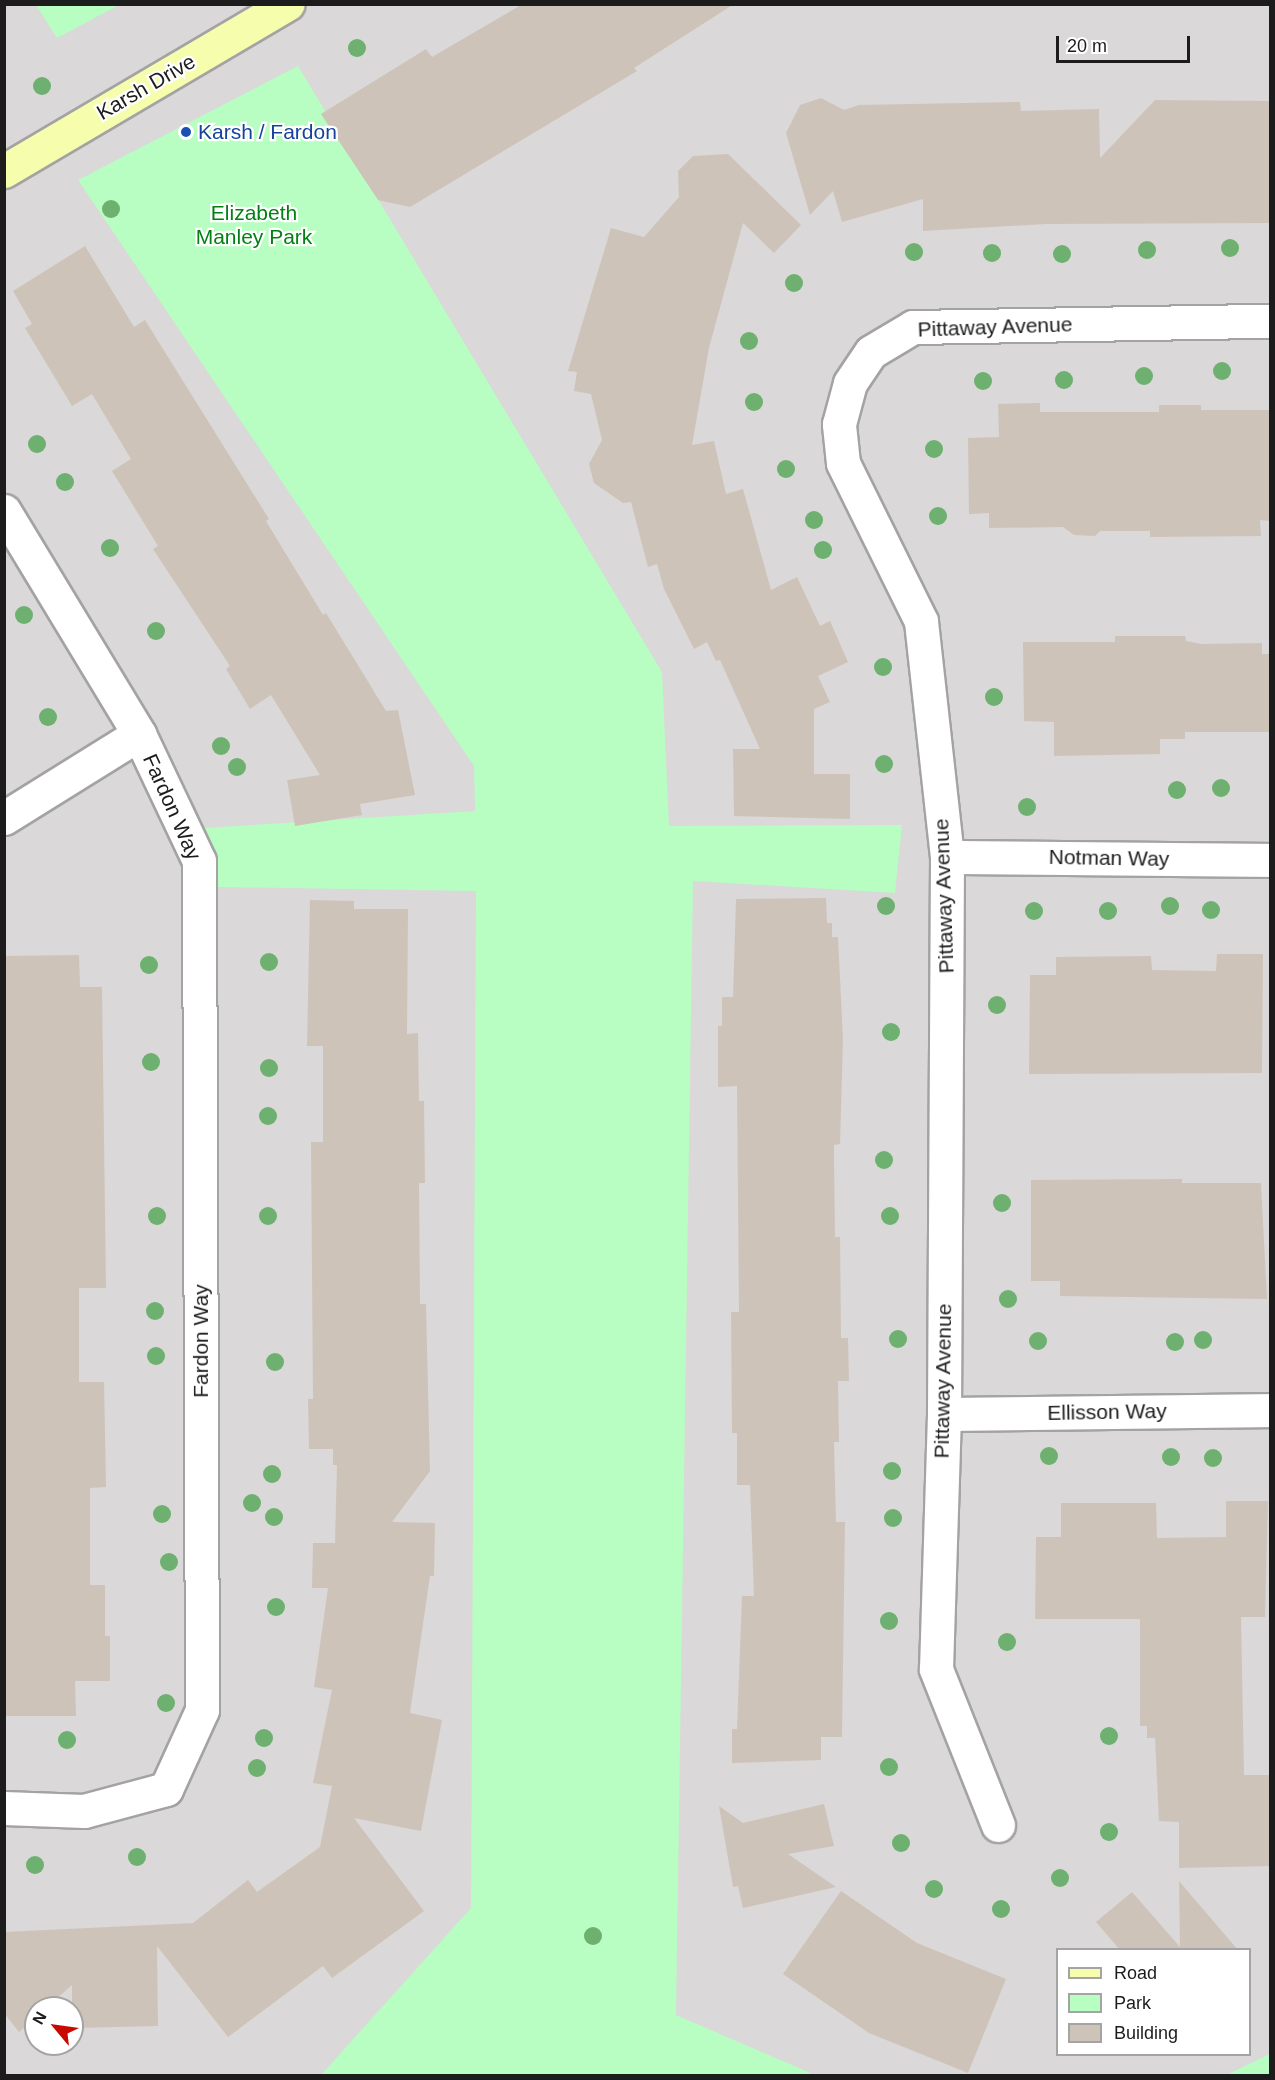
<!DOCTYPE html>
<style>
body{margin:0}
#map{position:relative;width:1275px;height:2080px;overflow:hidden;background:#eeeae0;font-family:Arial,sans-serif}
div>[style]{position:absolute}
.residential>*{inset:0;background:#dad8d8}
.park>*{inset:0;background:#b8fdc1}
.building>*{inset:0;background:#cec3b9}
.roads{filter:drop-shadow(2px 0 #a3a3a3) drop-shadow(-2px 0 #a3a3a3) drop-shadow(0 2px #a3a3a3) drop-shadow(0 -2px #a3a3a3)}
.street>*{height:33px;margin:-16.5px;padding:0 16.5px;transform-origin:16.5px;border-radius:16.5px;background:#fff}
.secondary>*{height:33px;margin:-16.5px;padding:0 16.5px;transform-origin:16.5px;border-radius:16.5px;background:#f6feae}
.trees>*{width:18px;height:18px;margin:-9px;border-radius:50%;background:#6db06f}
.dots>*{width:16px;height:16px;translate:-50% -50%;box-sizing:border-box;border:3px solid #fff;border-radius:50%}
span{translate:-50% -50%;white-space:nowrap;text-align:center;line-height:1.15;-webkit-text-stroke:4.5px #fff;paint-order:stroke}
.street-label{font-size:21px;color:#1c1c1c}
.transit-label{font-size:21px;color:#164399}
.left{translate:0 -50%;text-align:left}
.park-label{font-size:21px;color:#038013}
.frame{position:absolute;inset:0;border:6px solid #1c1c1c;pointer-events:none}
.legend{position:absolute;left:1056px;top:1948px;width:195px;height:108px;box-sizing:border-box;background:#fff;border:2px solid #a4a4a4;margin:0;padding:8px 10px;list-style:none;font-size:18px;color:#1c1c1c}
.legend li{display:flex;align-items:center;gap:12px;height:30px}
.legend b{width:30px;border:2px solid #a4a4a4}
.north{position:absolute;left:24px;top:1996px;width:60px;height:60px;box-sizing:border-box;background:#fff;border:2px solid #a4a4a4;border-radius:50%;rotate:299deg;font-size:16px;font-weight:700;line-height:24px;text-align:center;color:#1c1c1c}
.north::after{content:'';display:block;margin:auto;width:21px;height:27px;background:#c70900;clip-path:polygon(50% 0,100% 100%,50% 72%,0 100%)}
.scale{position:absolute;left:1056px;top:36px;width:134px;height:27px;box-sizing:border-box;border:3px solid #1c1c1c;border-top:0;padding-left:8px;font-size:18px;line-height:21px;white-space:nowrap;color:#1c1c1c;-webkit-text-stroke:4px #fff;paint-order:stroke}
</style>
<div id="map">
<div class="residential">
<div style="clip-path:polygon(evenodd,5px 5px,1270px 5px,1270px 2075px,5px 2076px,5px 5px,1058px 1950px,1250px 1950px,1250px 2054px,1058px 2054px,1058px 1950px,5px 5px,36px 2008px,72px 2008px,72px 2044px,36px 2044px,36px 2008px)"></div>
</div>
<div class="park">
<div style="clip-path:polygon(36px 5px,119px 5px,57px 38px)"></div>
<div style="clip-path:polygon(298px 66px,662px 672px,669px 826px,902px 825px,895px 893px,693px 881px,676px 2015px,815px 2075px,321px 2075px,471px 1908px,476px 891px,215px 887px,203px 828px,475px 811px,474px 766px,78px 180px)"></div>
<div style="clip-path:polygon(1270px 2054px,1270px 2075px,1226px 2075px)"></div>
</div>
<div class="building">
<div style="clip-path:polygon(734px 4px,634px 68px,637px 71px,410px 207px,378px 200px,321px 114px,426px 49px,432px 57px,521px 5px)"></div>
<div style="clip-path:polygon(821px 98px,844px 110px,859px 105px,1020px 102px,1021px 111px,1099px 109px,1100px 158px,1155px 100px,1270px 101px,1270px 223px,1045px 224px,923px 231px,923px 199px,842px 222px,833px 191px,810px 215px,786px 133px,800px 105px)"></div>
<div style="clip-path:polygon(728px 154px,801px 225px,774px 253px,743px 223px,709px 348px,692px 445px,714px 441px,726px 494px,743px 489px,771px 590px,797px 577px,820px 626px,830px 621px,848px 662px,818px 676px,830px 702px,814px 709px,814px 774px,850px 774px,850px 819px,734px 816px,733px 749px,760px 749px,720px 660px,716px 661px,707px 642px,694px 649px,664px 589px,657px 564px,648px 567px,631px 502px,623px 503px,594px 483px,589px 464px,602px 440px,591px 394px,574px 391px,577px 372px,568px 371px,611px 228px,644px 237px,679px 197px,678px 171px,693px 156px)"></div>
<div style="clip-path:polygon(85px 246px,134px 327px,145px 320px,269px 519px,266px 521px,323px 615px,326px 613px,386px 711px,398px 710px,415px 795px,360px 804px,362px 815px,295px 826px,287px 780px,320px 775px,271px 695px,250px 709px,226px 669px,230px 666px,153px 549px,158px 546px,112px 471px,131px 459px,92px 394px,72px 406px,25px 328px,32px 324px,13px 291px)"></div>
<div style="clip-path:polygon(1040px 403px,1040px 412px,1159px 412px,1159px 405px,1201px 405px,1201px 410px,1270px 410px,1270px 521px,1260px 520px,1261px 536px,1150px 537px,1150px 531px,1100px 531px,1095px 536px,1074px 535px,1063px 527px,989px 528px,989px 513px,969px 514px,968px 438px,999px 437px,998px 404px)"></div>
<div style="clip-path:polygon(1115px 636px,1185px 636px,1186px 641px,1201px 644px,1262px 643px,1262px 654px,1270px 654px,1270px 732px,1185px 732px,1185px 739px,1160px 739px,1160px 754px,1054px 756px,1054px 722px,1024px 721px,1023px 642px,1115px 642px)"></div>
<div style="clip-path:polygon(826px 898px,827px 923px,832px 923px,832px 937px,838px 937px,843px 1040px,840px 1144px,834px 1145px,834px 1159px,835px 1237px,840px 1237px,841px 1338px,848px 1338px,849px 1381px,838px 1381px,839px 1442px,834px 1442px,836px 1522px,845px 1522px,842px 1737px,821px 1737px,821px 1760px,732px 1763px,732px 1729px,737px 1729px,742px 1596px,754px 1596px,750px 1485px,737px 1485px,737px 1433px,732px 1433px,731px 1312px,739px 1312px,737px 1086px,718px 1087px,718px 1026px,722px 1026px,722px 997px,733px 997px,736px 899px)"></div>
<div style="clip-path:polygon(310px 900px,354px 901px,354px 909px,408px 909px,407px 1034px,418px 1033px,419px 1101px,424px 1101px,425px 1183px,419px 1183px,420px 1304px,426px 1304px,430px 1471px,392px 1522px,435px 1523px,434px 1576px,430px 1576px,410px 1713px,442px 1720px,421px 1831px,354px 1818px,424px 1911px,332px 1978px,323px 1966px,228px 2037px,157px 1946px,158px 2026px,72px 2028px,72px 1985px,46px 2008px,36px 2008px,36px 2017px,19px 2032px,4px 2013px,4px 1932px,193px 1923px,248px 1880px,257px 1892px,320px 1847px,332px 1786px,313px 1783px,332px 1690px,314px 1687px,328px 1588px,312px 1588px,313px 1543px,335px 1543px,337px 1465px,333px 1465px,333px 1449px,309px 1449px,308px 1399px,313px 1399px,311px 1142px,323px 1142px,323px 1046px,307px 1046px)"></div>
<div style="clip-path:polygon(1217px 954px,1263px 954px,1262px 1073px,1029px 1074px,1030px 975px,1056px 975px,1056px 957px,1151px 956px,1152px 970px,1216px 971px)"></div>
<div style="clip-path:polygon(79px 955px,80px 987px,102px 987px,106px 1288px,79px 1288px,79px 1382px,104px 1382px,106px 1487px,90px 1488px,90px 1585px,105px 1585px,105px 1636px,110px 1636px,110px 1681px,75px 1681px,76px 1716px,4px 1716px,4px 956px)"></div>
<div style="clip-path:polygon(1182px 1179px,1182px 1183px,1261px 1183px,1267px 1299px,1060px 1296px,1060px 1281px,1031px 1281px,1031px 1180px)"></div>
<div style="clip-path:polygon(1226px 1501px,1268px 1501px,1265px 1617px,1241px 1617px,1244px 1775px,1270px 1775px,1270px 1866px,1179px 1868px,1179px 1822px,1159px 1821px,1155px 1738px,1147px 1738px,1147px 1726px,1140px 1726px,1140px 1619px,1035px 1619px,1036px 1537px,1061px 1537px,1061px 1503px,1156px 1503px,1157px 1538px,1226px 1537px)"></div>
<div style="clip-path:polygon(824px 1804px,834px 1846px,788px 1854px,836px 1887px,743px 1908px,738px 1886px,733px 1887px,719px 1806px,743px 1823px)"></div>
<div style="clip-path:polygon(1179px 1881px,1238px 1950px,1120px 1950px,1096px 1922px,1132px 1892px,1180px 1947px)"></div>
<div style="clip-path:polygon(841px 1891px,917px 1943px,1006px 1979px,968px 2073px,869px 2033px,783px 1974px)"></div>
</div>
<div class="roads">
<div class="street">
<div style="left:4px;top:511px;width:261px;rotate:58.8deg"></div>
<div style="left:139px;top:734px;width:140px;rotate:64.7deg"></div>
<div style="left:199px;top:861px;width:849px;rotate:89.8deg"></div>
<div style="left:202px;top:1710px;width:87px;rotate:114.5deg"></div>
<div style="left:166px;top:1789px;width:85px;rotate:165deg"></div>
<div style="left:84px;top:1811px;width:80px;rotate:-177.9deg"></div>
<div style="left:4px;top:818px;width:159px;rotate:-31.9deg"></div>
<div style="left:947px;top:857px;width:323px;rotate:0.5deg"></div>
<div style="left:944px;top:1414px;width:326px;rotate:-0.7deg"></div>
<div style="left:998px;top:1825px;width:168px;rotate:-111.7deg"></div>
<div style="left:936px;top:1669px;width:255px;rotate:-88.2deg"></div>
<div style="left:944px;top:1414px;width:557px;rotate:-89.69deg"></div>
<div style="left:947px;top:857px;width:237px;rotate:-96.3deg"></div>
<div style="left:921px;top:621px;width:176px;rotate:-116.3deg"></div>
<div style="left:843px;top:463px;width:39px;rotate:-96deg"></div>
<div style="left:839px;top:424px;width:42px;rotate:-75deg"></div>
<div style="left:850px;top:383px;width:37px;rotate:-56deg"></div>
<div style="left:871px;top:352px;width:49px;rotate:-30.8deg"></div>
<div style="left:913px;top:327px;width:357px;rotate:-1deg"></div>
</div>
<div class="secondary">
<div style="left:4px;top:171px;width:329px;rotate:-30.5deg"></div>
</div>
</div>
<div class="trees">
<div style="left:357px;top:48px"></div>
<div style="left:42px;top:86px"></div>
<div style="left:111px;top:209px"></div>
<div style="left:1230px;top:248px"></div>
<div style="left:1147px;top:250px"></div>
<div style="left:914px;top:252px"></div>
<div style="left:992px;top:253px"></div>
<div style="left:1062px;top:254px"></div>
<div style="left:794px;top:283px"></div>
<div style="left:749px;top:341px"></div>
<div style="left:1222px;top:371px"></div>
<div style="left:1144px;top:376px"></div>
<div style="left:1064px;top:380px"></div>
<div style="left:983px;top:381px"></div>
<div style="left:754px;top:402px"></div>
<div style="left:37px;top:444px"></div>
<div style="left:934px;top:449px"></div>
<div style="left:786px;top:469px"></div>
<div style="left:65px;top:482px"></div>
<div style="left:938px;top:516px"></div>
<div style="left:814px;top:520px"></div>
<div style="left:110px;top:548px"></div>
<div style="left:823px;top:550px"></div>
<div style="left:24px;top:615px"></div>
<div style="left:156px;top:631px"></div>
<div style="left:883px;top:667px"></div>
<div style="left:994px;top:697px"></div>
<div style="left:48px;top:717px"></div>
<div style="left:221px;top:746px"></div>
<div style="left:884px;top:764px"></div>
<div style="left:237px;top:767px"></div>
<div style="left:1221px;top:788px"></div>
<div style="left:1177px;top:790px"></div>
<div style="left:1027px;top:807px"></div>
<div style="left:886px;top:906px"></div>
<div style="left:1170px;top:906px"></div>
<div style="left:1211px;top:910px"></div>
<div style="left:1034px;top:911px"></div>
<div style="left:1108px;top:911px"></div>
<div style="left:269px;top:962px"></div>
<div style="left:149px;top:965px"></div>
<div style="left:997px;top:1005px"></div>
<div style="left:891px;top:1032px"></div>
<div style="left:151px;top:1062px"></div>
<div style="left:269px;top:1068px"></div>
<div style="left:268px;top:1116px"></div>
<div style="left:884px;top:1160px"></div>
<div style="left:1002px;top:1203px"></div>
<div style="left:157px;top:1216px"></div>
<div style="left:268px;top:1216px"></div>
<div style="left:890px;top:1216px"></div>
<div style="left:1008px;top:1299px"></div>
<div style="left:155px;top:1311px"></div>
<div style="left:898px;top:1339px"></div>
<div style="left:1203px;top:1340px"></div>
<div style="left:1038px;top:1341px"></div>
<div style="left:1175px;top:1342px"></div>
<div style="left:156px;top:1356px"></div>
<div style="left:275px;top:1362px"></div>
<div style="left:1049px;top:1456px"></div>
<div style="left:1171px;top:1457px"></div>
<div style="left:1213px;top:1458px"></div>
<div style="left:892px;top:1471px"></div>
<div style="left:272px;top:1474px"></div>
<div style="left:252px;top:1503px"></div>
<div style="left:162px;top:1514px"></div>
<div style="left:274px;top:1517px"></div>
<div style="left:893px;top:1518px"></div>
<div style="left:169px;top:1562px"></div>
<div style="left:276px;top:1607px"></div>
<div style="left:889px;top:1621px"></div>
<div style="left:1007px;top:1642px"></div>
<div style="left:166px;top:1703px"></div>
<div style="left:1109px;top:1736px"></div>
<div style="left:264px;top:1738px"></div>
<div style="left:67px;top:1740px"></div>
<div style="left:889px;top:1767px"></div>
<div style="left:257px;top:1768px"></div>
<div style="left:1109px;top:1832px"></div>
<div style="left:901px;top:1843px"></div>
<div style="left:137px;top:1857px"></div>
<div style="left:35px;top:1865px"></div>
<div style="left:1060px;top:1878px"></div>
<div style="left:934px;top:1889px"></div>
<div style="left:1001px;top:1909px"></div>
<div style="left:593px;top:1936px"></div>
</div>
<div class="dots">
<div style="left:186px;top:132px;background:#1a4fb4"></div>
</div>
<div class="street-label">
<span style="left:146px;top:87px;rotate:-30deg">Karsh Drive</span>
<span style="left:995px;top:327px;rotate:-2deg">Pittaway Avenue</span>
<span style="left:172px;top:807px;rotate:66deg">Fardon Way</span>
<span style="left:1109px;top:858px;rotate:1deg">Notman Way</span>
<span style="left:944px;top:896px;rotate:-92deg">Pittaway Avenue</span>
<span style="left:201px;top:1341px;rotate:-90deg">Fardon Way</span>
<span style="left:943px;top:1381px;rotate:-89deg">Pittaway Avenue</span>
<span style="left:1107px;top:1412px;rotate:-1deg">Ellisson Way</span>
</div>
<div class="transit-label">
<span class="left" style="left:198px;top:132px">Karsh / Fardon</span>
</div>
<div class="park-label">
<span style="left:254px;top:225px">Elizabeth<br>Manley Park</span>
</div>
<div class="frame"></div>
<ul class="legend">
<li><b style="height:8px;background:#f6feae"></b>Road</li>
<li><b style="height:16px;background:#b8fdc1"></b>Park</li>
<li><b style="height:16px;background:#cec3b9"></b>Building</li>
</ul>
<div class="north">N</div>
<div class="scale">20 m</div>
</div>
